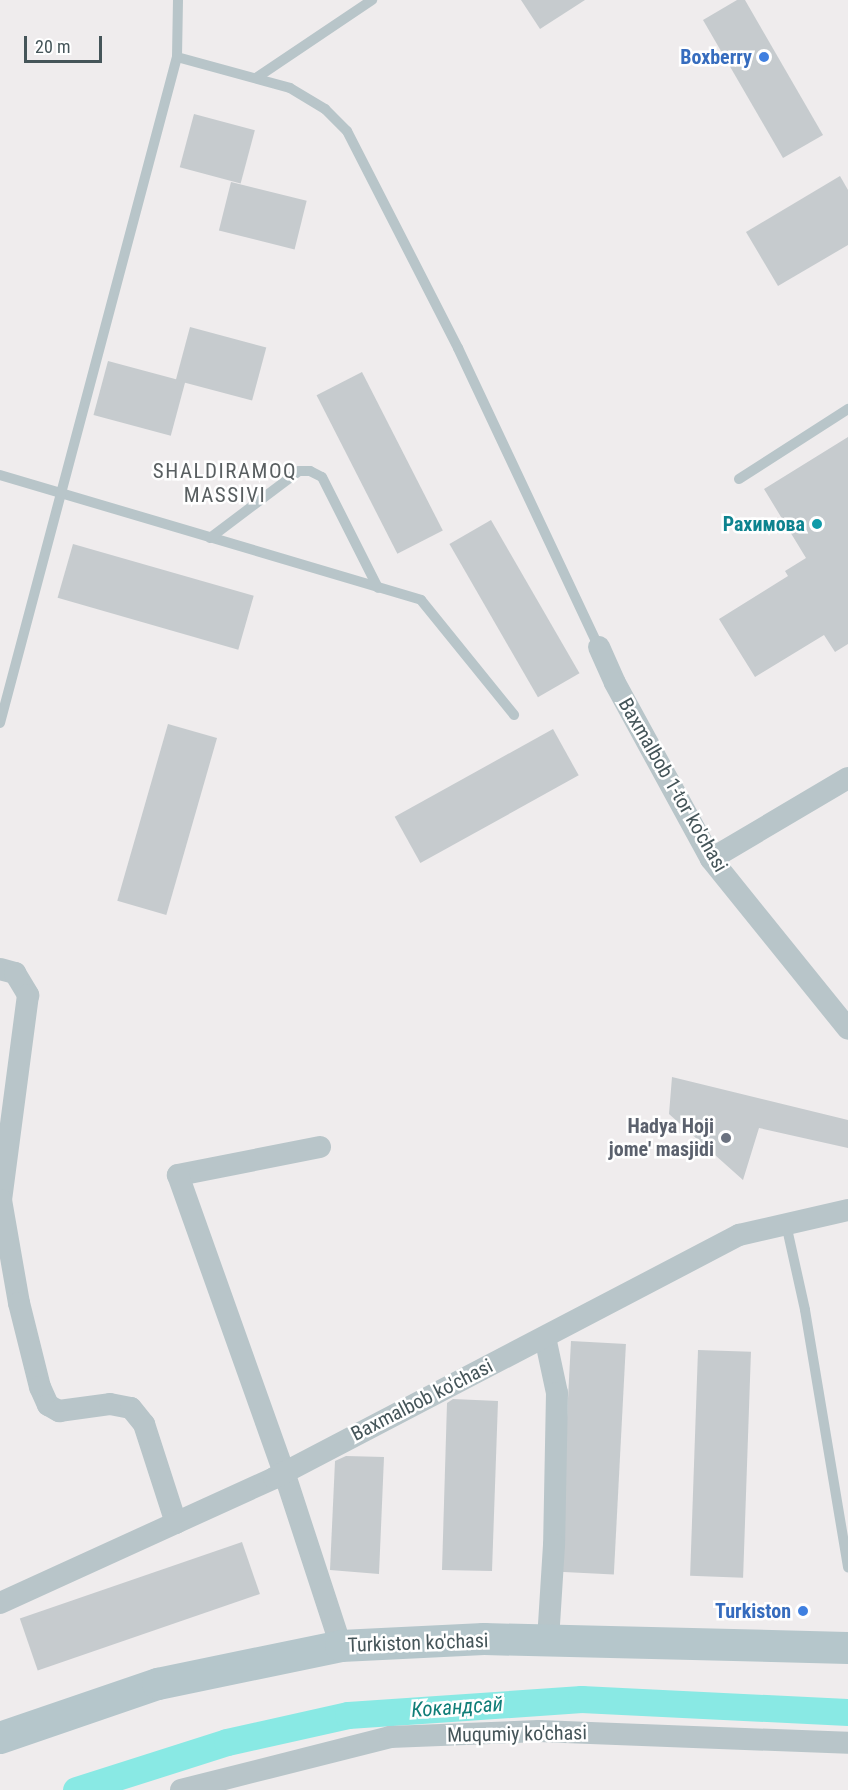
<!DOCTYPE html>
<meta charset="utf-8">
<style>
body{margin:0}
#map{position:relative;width:848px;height:1790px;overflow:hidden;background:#efeced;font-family:"Roboto Condensed",sans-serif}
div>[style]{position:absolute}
.canal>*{height:27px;margin:-13.5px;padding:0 13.5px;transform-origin:13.5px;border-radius:13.5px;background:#89e9e4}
.building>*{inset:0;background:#c6cbce;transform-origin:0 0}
.lane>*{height:10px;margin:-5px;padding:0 5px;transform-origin:5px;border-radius:5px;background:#b8c5c9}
.street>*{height:22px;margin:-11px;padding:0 11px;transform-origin:11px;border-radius:11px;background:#b8c5c9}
.secondary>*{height:32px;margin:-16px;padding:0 16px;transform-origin:16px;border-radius:16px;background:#b5c6cb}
.dots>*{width:16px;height:16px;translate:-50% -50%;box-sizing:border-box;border:3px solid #fff;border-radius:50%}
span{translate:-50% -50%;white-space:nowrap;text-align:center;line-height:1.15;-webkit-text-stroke:5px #fff;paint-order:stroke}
.shop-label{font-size:20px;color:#366cbe;font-weight:700}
.right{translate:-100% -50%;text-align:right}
.culture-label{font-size:20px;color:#0d838f;font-weight:700}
.street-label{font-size:20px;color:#455559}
.worship-label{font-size:20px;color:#5b616d;font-weight:700}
.neighbourhood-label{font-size:21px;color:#595f61;letter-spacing:1.5px}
.water-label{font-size:21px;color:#107e78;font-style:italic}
.scale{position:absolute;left:24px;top:36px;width:78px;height:27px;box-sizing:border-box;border:3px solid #455559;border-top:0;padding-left:8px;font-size:18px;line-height:21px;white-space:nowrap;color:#455559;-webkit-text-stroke:4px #fff;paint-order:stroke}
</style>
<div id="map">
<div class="canal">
<div style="left:76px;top:1790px;width:158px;rotate:-17.6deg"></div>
<div style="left:227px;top:1742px;width:124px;rotate:-12.6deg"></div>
<div style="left:348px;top:1715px;width:234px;rotate:-3.9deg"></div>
<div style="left:581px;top:1699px;width:267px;rotate:2.8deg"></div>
</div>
<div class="building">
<div style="clip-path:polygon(521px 0,585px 0,540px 29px)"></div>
<div style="clip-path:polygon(737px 0,745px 0,823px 135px,783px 158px,703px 20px)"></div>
<div style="left:194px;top:114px;width:63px;height:55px;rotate:15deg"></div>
<div style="clip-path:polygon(840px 176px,848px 190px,848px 245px,778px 286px,746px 232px)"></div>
<div style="left:231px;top:182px;width:78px;height:50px;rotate:14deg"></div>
<div style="left:190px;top:327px;width:79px;height:55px;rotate:15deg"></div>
<div style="left:108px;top:361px;width:80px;height:56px;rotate:15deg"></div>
<div style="left:362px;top:372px;width:178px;height:51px;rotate:63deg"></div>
<div style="clip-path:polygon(848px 437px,848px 644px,835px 652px,824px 635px,755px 677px,719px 619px,788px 576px,785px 571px,806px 558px,764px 489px)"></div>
<div style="left:491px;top:520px;width:177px;height:48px;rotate:60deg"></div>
<div style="left:73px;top:544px;width:188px;height:56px;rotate:16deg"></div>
<div style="left:168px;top:724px;width:51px;height:184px;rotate:16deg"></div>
<div style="left:553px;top:729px;width:53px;height:181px;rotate:61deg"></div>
<div style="clip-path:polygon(672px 1077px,848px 1120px,848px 1148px,759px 1128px,743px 1180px,669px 1114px)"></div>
<div style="left:571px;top:1341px;width:55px;height:231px;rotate:3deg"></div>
<div style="left:698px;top:1350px;width:53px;height:226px;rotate:2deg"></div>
<div style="clip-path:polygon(453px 1399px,498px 1401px,492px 1571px,442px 1570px,447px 1403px)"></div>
<div style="clip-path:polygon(346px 1456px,384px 1457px,379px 1574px,330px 1570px,335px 1461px)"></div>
<div style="left:242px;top:1542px;width:55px;height:235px;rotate:71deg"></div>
</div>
<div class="lane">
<div style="left:177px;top:57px;width:117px;rotate:15.3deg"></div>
<div style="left:290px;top:88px;width:41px;rotate:31deg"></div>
<div style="left:325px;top:109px;width:31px;rotate:45deg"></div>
<div style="left:347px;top:131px;width:244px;rotate:62.9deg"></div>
<div style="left:458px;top:348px;width:331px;rotate:64.8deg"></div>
<div style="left:256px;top:78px;width:140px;rotate:-33.9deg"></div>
<div style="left:0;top:475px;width:439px;rotate:16.5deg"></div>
<div style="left:421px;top:600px;width:148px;rotate:51deg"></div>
<div style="left:739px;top:479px;width:130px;rotate:-32.7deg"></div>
<div style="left:210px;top:538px;width:111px;rotate:-37deg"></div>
<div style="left:299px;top:471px;width:11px"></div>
<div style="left:310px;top:471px;width:13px;rotate:27deg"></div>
<div style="left:322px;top:477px;width:124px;rotate:63.2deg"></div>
<div style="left:0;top:723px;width:689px;rotate:-75.12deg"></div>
<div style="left:177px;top:57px;width:57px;rotate:-89deg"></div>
<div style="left:786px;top:1224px;width:88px;rotate:77.5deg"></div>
<div style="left:805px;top:1310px;width:261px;rotate:80.5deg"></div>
</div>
<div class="street">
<div style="left:599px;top:647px;width:39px;rotate:66deg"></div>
<div style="left:615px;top:683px;width:200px;rotate:61.4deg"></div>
<div style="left:711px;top:859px;width:218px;rotate:51.1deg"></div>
<div style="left:711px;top:859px;width:159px;rotate:-30.6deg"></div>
<div style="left:0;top:969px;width:16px;rotate:15deg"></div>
<div style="left:15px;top:973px;width:26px;rotate:59deg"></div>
<div style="left:28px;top:995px;width:207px;rotate:97.5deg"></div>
<div style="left:1px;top:1200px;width:105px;rotate:80.1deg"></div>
<div style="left:19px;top:1303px;width:87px;rotate:76deg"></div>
<div style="left:40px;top:1387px;width:20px;rotate:66deg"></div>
<div style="left:48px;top:1405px;width:13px;rotate:29deg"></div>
<div style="left:59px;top:1411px;width:51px;rotate:-7.8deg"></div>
<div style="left:110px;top:1404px;width:21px;rotate:11deg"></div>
<div style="left:131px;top:1408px;width:21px;rotate:51deg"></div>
<div style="left:144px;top:1424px;width:104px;rotate:72.1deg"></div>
<div style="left:320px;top:1147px;width:145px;rotate:168.8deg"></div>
<div style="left:178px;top:1175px;width:315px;rotate:70.4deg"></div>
<div style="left:284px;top:1472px;width:183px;rotate:71.9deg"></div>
<div style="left:545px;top:1337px;width:57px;rotate:77.9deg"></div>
<div style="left:557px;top:1393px;width:152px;rotate:91.1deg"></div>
<div style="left:554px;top:1545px;width:96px;rotate:93.6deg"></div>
<div style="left:0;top:1603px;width:301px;rotate:-24.5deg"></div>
<div style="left:274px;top:1478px;width:525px;rotate:-27.59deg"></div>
<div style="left:739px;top:1235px;width:112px;rotate:-12.9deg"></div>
<div style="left:181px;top:1790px;width:216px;rotate:-14.2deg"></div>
<div style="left:390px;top:1737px;width:149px;rotate:-2.3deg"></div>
<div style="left:539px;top:1731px;width:309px;rotate:2.2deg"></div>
</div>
<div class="secondary">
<div style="left:0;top:1738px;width:167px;rotate:-18.9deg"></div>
<div style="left:158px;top:1684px;width:187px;rotate:-11.7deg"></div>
<div style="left:341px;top:1646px;width:143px;rotate:-2.8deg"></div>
<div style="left:484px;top:1639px;width:364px;rotate:1.4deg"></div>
</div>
<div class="dots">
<div style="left:764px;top:57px;background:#3f7fe0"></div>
<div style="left:817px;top:524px;background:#0f9aa8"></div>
<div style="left:726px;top:1138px;background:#6b7280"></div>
<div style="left:803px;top:1611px;background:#3f7fe0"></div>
</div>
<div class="shop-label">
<span class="right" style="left:752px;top:57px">Boxberry</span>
<span class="right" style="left:791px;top:1611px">Turkiston</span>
</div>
<div class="culture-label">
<span class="right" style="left:805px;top:524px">Рахимова</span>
</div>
<div class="street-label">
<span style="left:673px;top:785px;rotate:60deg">Baxmalbob 1-tor ko'chasi</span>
<span style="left:422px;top:1400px;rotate:-27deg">Baxmalbob ko'chasi</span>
<span style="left:418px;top:1643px;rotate:-2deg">Turkiston ko'chasi</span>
<span style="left:517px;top:1734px;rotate:-1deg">Muqumiy ko'chasi</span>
</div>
<div class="worship-label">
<span class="right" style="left:714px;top:1138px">Hadya Hoji<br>jome' masjidi</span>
</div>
<div class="neighbourhood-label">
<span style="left:225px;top:483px">SHALDIRAMOQ<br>MASSIVI</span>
</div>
<div class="water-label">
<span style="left:457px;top:1707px;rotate:-4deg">Кокандсай</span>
</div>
<div class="scale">20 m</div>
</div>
